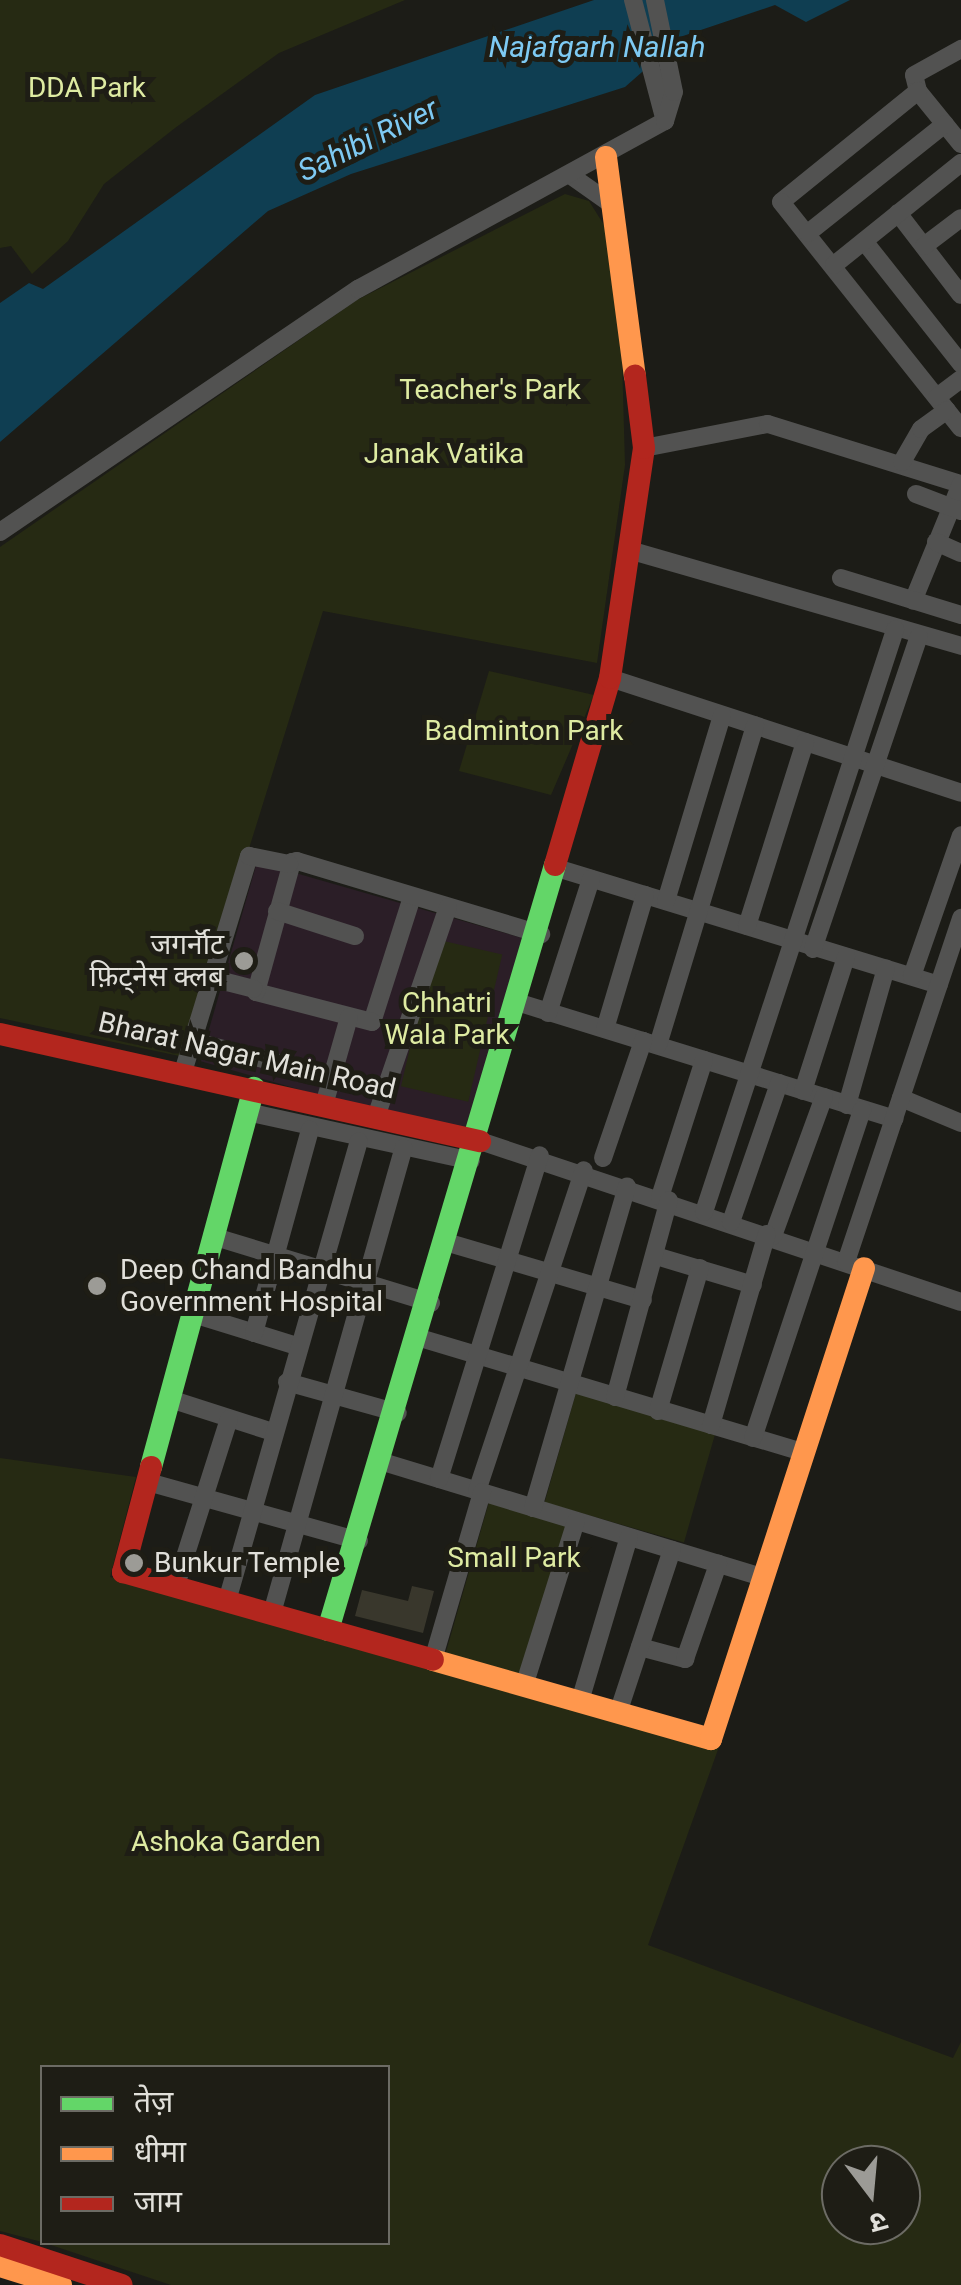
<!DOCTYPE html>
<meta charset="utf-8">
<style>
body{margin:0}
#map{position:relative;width:961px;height:2285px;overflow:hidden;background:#1c1c17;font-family:Roboto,"Noto Sans Devanagari",sans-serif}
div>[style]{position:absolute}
.commercial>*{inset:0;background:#2b1e27;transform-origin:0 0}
.green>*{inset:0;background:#262a13;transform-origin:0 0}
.water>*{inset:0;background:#0f3e52}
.building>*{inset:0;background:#39372c}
.street>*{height:18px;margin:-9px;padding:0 9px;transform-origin:9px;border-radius:9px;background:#525251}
.fast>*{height:22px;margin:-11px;padding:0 11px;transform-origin:11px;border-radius:11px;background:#63d668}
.slow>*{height:22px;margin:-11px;padding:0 11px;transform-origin:11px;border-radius:11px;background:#ff974d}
.jam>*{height:22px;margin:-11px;padding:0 11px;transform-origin:11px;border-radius:11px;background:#b3261e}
.dots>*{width:28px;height:28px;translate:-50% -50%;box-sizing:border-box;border:5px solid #1e1d15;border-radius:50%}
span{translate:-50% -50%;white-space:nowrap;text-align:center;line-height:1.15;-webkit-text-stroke:10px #1e1d15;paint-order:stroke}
.park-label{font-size:28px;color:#deeba2}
.poi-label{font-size:28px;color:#e1e0da}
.right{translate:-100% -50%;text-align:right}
.left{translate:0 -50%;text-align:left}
.street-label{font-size:28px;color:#e1e0da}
.water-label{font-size:30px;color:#7ecaf3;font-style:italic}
.legend{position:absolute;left:40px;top:2065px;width:350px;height:180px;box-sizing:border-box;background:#1e1d15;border:2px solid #6c6b64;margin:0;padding:12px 18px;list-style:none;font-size:30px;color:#e1e0da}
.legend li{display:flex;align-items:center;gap:20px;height:50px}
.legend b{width:50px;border:2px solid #6c6b64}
.north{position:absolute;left:821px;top:2145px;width:100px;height:100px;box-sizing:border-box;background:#1e1d15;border:2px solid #6c6b64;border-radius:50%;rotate:164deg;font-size:28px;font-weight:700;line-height:40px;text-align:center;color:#e1e0da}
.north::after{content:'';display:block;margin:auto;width:35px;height:45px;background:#9c9b96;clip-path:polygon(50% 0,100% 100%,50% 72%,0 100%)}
</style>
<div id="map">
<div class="commercial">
<div style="left:257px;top:862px;width:284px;height:207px;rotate:16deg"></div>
</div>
<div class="green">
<div style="clip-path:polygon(0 0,405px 0,279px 53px,175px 128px,104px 184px,68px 241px,32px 274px,11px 246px,0 248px)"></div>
<div style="clip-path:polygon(565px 194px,589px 201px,619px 249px,625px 465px,597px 663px,323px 611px,184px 1057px,0 1018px,0 547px,357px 300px)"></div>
<div style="clip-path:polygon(489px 671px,594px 695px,551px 795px,459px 771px)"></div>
<div style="left:435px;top:939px;width:69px;height:151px;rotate:13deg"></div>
<div style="left:576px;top:1393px;width:145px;height:114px;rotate:16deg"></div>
<div style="clip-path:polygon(evenodd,0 1458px,136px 1477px,110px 1577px,720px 1744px,648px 1945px,953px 2058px,961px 2042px,961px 2285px,171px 2285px,45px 2243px,388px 2242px,388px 2068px,42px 2068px,42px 2242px,0 2231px,0 1458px,841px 2165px,901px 2165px,901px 2225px,841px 2225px,841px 2165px)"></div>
<div style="left:489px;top:1502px;width:81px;height:160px;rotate:16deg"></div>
</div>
<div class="water">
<div style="clip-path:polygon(594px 0,850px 0,806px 22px,775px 5px,683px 36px,625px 87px,351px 174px,268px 211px,0 442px,0 303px,29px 283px,43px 289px,315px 95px)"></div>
</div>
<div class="building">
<div style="clip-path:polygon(412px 1586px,434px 1591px,423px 1633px,355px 1616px,362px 1590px,408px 1601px)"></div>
</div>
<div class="street">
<div style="left:633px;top:0;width:125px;rotate:75.2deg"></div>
<div style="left:918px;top:91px;width:16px;rotate:-104deg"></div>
<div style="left:914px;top:75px;width:54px;rotate:-29deg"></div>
<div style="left:961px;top:144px;width:68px;rotate:-129.1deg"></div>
<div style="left:918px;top:91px;width:176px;rotate:141deg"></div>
<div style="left:781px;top:202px;width:289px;rotate:51.5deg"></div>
<div style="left:570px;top:175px;width:54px;rotate:35.2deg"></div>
<div style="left:898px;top:213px;width:103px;rotate:52.5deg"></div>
<div style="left:808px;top:233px;width:175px;rotate:-38.5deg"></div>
<div style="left:864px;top:241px;width:157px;rotate:51.7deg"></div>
<div style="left:924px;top:246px;width:46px;rotate:-37.1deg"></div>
<div style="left:834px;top:265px;width:163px;rotate:-38.8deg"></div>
<div style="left:937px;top:397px;width:30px;rotate:-37deg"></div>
<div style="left:644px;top:448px;width:126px;rotate:-11deg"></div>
<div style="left:768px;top:424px;width:202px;rotate:17.3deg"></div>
<div style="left:961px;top:484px;width:126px;rotate:112.3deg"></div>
<div style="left:902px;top:462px;width:38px;rotate:-60deg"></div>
<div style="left:921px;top:429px;width:32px;rotate:-36deg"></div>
<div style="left:916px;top:494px;width:48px;rotate:20.7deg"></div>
<div style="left:0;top:532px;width:433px;rotate:-34.2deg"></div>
<div style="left:358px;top:289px;width:350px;rotate:-28.7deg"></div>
<div style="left:665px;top:121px;width:30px;rotate:-73deg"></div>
<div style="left:674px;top:92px;width:94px;rotate:-101.7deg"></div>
<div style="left:936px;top:542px;width:27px;rotate:24deg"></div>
<div style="left:629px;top:550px;width:346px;rotate:16.1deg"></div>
<div style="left:841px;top:578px;width:126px;rotate:17.1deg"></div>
<div style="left:610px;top:678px;width:369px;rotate:18.1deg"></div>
<div style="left:560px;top:869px;width:396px;rotate:17deg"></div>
<div style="left:412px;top:897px;width:131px;rotate:107.7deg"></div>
<div style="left:372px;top:1022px;width:120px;rotate:-165.5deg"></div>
<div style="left:256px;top:992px;width:135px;rotate:-74.5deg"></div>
<div style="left:292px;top:862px;width:5px;rotate:-11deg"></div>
<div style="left:297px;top:861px;width:255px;rotate:16.7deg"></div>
<div style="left:666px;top:901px;width:194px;rotate:-73.2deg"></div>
<div style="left:277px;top:911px;width:82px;rotate:17.8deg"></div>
<div style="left:747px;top:926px;width:193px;rotate:-72.5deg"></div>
<div style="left:813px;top:949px;width:330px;rotate:-71.3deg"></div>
<div style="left:912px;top:976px;width:149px;rotate:-70.8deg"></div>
<div style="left:211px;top:978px;width:44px;rotate:14.3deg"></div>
<div style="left:520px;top:1003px;width:392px;rotate:17.2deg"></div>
<div style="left:548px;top:1013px;width:141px;rotate:-72.2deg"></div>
<div style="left:605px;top:1029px;width:140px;rotate:-73.4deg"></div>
<div style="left:192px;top:1041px;width:196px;rotate:14.2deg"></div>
<div style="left:658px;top:1045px;width:334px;rotate:-73.1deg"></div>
<div style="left:183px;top:1072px;width:226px;rotate:-73deg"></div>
<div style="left:249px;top:856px;width:41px;rotate:11.3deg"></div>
<div style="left:803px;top:1091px;width:141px;rotate:-72.2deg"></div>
<div style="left:901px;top:1098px;width:65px;rotate:22.6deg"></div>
<div style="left:324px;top:1105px;width:91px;rotate:-74.1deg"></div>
<div style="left:847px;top:1105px;width:142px;rotate:-74.1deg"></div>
<div style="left:247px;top:1112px;width:229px;rotate:12.3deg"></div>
<div style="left:376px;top:1117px;width:222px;rotate:-71.1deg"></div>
<div style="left:480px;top:1141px;width:507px;rotate:18.51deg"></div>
<div style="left:603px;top:1158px;width:124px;rotate:-71.1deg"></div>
<div style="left:660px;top:1197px;width:144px;rotate:-72.2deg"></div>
<div style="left:704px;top:1212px;width:613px;rotate:-71.83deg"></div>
<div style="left:731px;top:1222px;width:147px;rotate:-70.9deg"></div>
<div style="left:212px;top:1236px;width:229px;rotate:17deg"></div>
<div style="left:773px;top:1236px;width:148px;rotate:-69.9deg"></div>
<div style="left:449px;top:1243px;width:202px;rotate:16.4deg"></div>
<div style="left:656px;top:1256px;width:101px;rotate:16.6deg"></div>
<div style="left:846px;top:1262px;width:363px;rotate:-71.5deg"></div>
<div style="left:193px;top:1314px;width:109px;rotate:17.1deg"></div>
<div style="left:254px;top:1333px;width:211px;rotate:-74.6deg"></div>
<div style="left:420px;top:1338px;width:402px;rotate:16.6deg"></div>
<div style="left:287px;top:1382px;width:115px;rotate:15.6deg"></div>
<div style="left:615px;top:1397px;width:204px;rotate:-74.7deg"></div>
<div style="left:170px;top:1399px;width:108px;rotate:17.8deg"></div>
<div style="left:658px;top:1411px;width:149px;rotate:-73.6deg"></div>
<div style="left:711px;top:1425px;width:199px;rotate:-73.7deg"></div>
<div style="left:753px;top:1438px;width:346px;rotate:-71.6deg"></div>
<div style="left:383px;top:1462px;width:399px;rotate:16.9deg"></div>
<div style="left:439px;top:1479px;width:339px;rotate:-72.7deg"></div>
<div style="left:148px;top:1482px;width:219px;rotate:15.6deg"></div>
<div style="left:477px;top:1491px;width:338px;rotate:-71.6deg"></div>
<div style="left:533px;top:1508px;width:335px;rotate:-73.7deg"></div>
<div style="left:176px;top:1585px;width:174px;rotate:-72.3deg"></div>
<div style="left:227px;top:1601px;width:478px;rotate:-74deg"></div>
<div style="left:272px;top:1613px;width:483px;rotate:-74.2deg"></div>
<div style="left:640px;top:1647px;width:47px;rotate:14.9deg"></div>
<div style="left:685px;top:1659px;width:101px;rotate:-70.8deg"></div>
<div style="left:433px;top:1660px;width:175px;rotate:-73.7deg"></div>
<div style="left:524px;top:1686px;width:173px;rotate:-72.5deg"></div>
<div style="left:580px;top:1701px;width:171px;rotate:-73.4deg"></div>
<div style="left:618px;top:1713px;width:172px;rotate:-71.7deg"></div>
</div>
<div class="fast">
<div style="left:151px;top:1467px;width:393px;rotate:-74.8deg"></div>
<div style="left:328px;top:1630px;width:798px;rotate:-73.47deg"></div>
</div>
<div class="slow">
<div style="left:606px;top:157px;width:221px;rotate:82.5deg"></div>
<div style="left:433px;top:1660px;width:289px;rotate:15.9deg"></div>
<div style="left:711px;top:1739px;width:495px;rotate:-72deg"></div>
<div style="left:0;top:2266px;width:64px;rotate:17.3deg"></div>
</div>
<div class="jam">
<div style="left:555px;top:865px;width:195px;rotate:-73.6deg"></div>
<div style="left:610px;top:678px;width:232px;rotate:-81.6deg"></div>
<div style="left:644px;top:448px;width:73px;rotate:-97.1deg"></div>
<div style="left:0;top:1034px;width:492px;rotate:12.6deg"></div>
<div style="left:151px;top:1467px;width:109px;rotate:104.9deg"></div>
<div style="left:123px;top:1572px;width:322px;rotate:15.8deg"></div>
<div style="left:0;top:2245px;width:128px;rotate:18.2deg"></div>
</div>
<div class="dots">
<div style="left:244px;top:961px;background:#9c9b96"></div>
<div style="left:97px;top:1286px;background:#9c9b96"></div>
<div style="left:134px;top:1563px;background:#9c9b96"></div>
</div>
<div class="park-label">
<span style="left:87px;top:88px">DDA Park</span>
<span style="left:490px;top:390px">Teacher's Park</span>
<span style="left:444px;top:454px">Janak Vatika</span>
<span style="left:524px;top:731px">Badminton Park</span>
<span style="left:447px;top:1019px">Chhatri<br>Wala Park</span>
<span style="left:514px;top:1558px">Small Park</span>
<span style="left:226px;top:1842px">Ashoka Garden</span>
</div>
<div class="poi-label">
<span class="right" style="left:224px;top:961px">जगर्नॉट<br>फ़िट्नेस क्लब</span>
<span class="left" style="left:120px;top:1286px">Deep Chand Bandhu<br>Government Hospital</span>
<span class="left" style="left:154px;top:1563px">Bunkur Temple</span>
</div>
<div class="street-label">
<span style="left:247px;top:1056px;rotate:13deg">Bharat Nagar Main Road</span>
</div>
<div class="water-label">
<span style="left:597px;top:47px">Najafgarh Nallah</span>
<span style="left:368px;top:140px;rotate:-26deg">Sahibi River</span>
</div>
<ul class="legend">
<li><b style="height:12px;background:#63d668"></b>तेज़</li>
<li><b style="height:12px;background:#ff974d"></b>धीमा</li>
<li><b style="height:12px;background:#b3261e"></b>जाम</li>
</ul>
<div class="north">उ</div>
</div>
